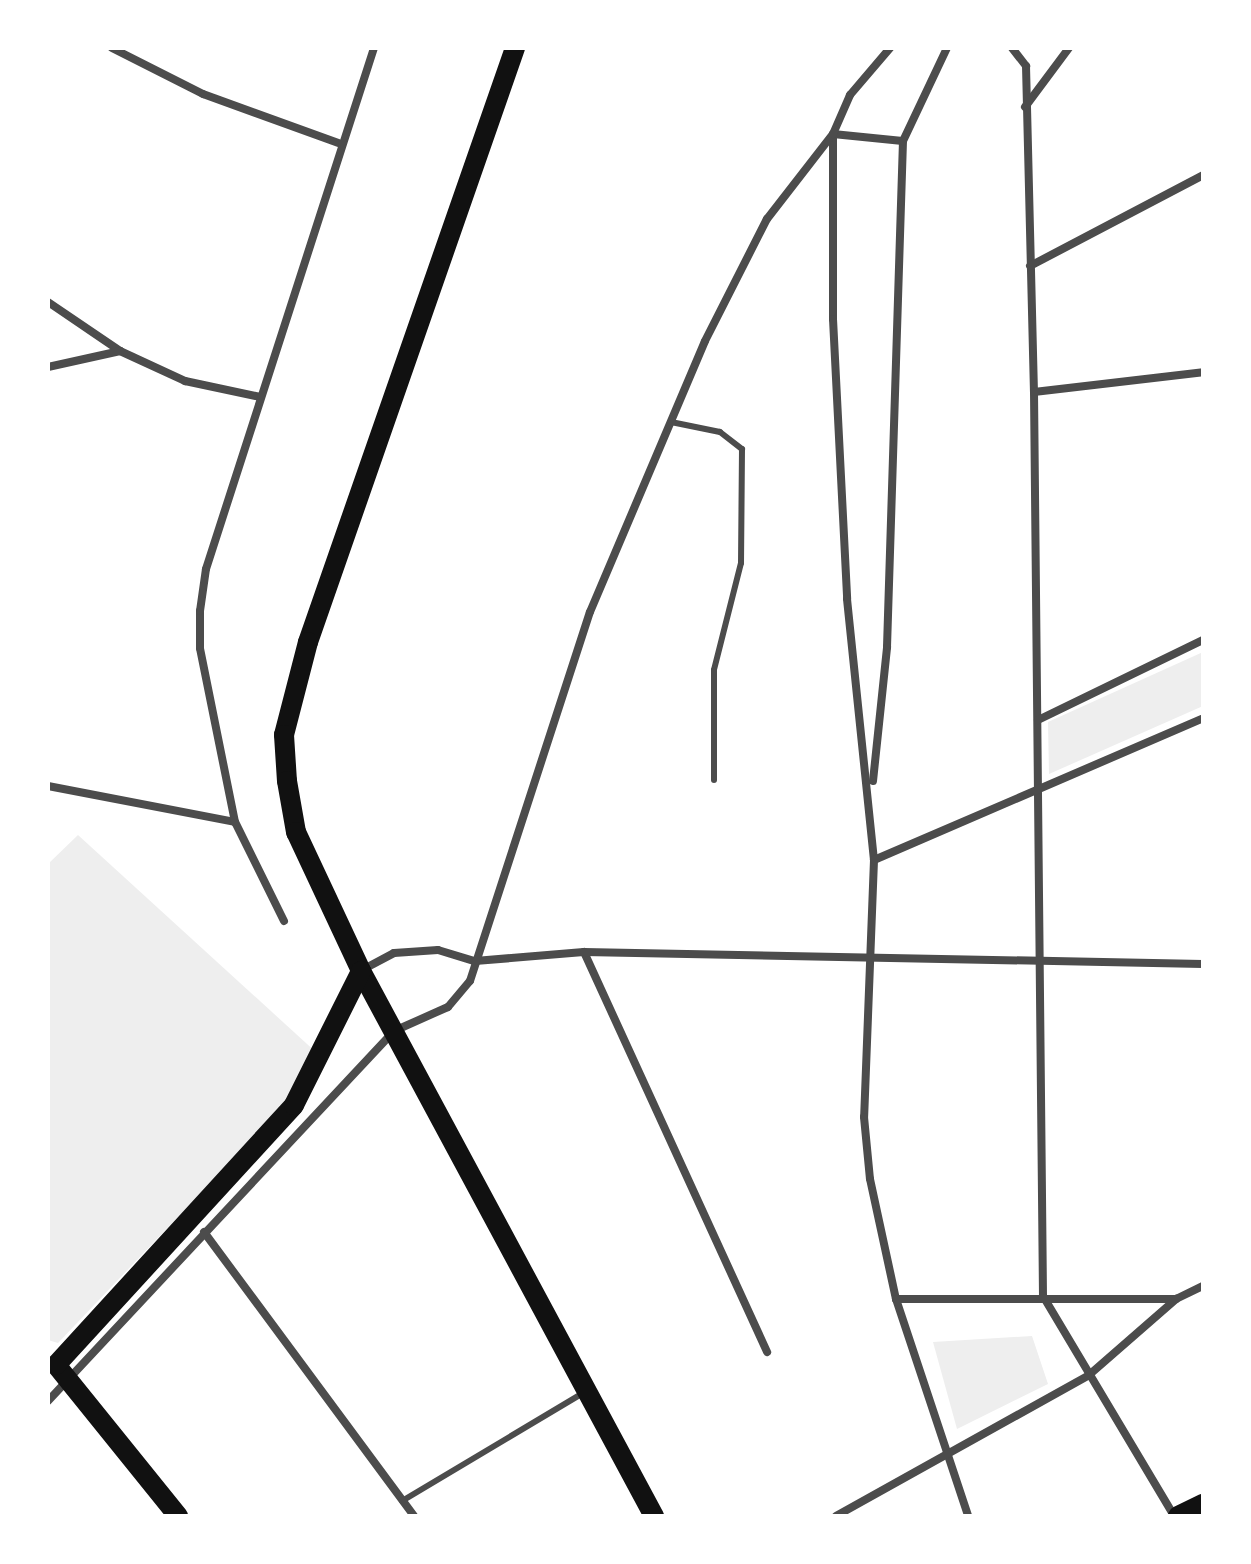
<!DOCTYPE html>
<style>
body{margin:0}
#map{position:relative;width:1251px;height:1564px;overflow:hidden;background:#fff;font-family:"Golos Text",sans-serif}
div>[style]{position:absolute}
.green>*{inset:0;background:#eee}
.service>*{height:6px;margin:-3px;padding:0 3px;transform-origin:3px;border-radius:3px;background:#4c4c4c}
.minor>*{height:8px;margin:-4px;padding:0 4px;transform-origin:4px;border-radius:4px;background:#4c4c4c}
.primary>*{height:20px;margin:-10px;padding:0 10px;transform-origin:10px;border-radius:10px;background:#111}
span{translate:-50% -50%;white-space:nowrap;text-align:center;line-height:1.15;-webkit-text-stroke:6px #fff;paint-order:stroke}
.frame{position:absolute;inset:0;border:50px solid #fff;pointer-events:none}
</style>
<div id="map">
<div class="green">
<div style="clip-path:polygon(1203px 652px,1203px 706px,1049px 774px,1048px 722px)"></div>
<div style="clip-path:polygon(78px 835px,318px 1054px,293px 1096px,58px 1343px,48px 1340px,48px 864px)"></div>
<div style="clip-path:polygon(1032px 1336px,1048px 1384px,957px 1429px,933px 1342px)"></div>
</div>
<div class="service">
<div style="left:671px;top:422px;width:50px;rotate:11.5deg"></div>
<div style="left:720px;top:432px;width:28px;rotate:38deg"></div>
<div style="left:742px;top:449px;width:114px;rotate:90.5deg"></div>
<div style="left:741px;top:563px;width:110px;rotate:104.2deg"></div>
<div style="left:714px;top:670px;width:110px;rotate:90deg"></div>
<div style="left:402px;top:1501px;width:213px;rotate:-30.8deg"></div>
</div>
<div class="minor">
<div style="left:112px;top:48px;width:102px;rotate:26.8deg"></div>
<div style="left:203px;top:94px;width:144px;rotate:19.9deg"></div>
<div style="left:1012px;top:48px;width:23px;rotate:52deg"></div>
<div style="left:1026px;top:66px;width:326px;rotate:88.6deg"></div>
<div style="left:1034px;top:392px;width:904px;rotate:89.43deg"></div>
<div style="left:1043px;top:1296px;width:256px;rotate:59.2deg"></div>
<div style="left:1025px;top:107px;width:74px;rotate:-53.3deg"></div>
<div style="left:833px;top:134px;width:70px;rotate:5.7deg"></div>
<div style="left:833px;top:135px;width:184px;rotate:90deg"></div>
<div style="left:833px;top:319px;width:280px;rotate:87.1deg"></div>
<div style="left:847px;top:599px;width:262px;rotate:84.1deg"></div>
<div style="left:874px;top:860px;width:257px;rotate:92.2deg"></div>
<div style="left:864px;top:1117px;width:62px;rotate:84.5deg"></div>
<div style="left:870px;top:1179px;width:123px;rotate:77.8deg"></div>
<div style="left:896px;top:1299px;width:229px;rotate:71.6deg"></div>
<div style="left:1030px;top:266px;width:195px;rotate:-27.7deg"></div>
<div style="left:48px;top:302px;width:87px;rotate:34.2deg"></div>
<div style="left:120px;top:351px;width:72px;rotate:24.8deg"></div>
<div style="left:185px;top:381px;width:77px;rotate:12deg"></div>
<div style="left:48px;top:367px;width:74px;rotate:-12.5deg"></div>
<div style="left:1034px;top:392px;width:170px;rotate:-6.7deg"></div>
<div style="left:1038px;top:720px;width:183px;rotate:-25.9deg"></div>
<div style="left:873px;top:781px;width:135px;rotate:-84deg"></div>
<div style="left:887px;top:647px;width:506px;rotate:-88.19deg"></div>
<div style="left:903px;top:141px;width:103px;rotate:-64.7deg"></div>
<div style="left:48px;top:786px;width:190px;rotate:10.9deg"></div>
<div style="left:874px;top:860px;width:358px;rotate:-23.3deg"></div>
<div style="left:284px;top:921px;width:110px;rotate:-116.3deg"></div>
<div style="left:235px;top:822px;width:177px;rotate:-101.4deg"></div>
<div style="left:200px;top:648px;width:37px;rotate:-90deg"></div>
<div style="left:200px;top:611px;width:42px;rotate:-81.9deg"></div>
<div style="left:206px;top:569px;width:547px;rotate:-72.13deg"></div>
<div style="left:584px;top:952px;width:440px;rotate:65.4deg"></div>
<div style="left:362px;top:970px;width:36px;rotate:-28deg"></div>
<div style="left:394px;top:953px;width:44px;rotate:-3.9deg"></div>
<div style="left:438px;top:950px;width:39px;rotate:17deg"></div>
<div style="left:475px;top:961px;width:109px;rotate:-4.7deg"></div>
<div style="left:584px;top:952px;width:619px;rotate:1.11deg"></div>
<div style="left:204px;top:1232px;width:353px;rotate:53.5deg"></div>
<div style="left:896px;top:1299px;width:280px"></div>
<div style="left:48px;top:1401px;width:507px;rotate:-46.92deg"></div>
<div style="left:394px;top:1031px;width:59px;rotate:-24deg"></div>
<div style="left:448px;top:1007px;width:34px;rotate:-50deg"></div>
<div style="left:470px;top:981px;width:388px;rotate:-72deg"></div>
<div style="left:590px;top:612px;width:294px;rotate:-67deg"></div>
<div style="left:705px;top:341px;width:137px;rotate:-63.1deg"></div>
<div style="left:767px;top:219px;width:108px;rotate:-52.2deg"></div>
<div style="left:833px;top:134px;width:43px;rotate:-66.4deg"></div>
<div style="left:850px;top:95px;width:62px;rotate:-49.6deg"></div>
<div style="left:836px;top:1516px;width:290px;rotate:-29.1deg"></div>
<div style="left:1089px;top:1375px;width:116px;rotate:-41.1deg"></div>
<div style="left:1176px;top:1299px;width:30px;rotate:-26deg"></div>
</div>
<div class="primary">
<div style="left:515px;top:48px;width:629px;rotate:109.21deg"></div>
<div style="left:308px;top:642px;width:96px;rotate:104.5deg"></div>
<div style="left:284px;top:735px;width:46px;rotate:86.3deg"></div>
<div style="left:287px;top:781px;width:52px;rotate:80deg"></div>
<div style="left:296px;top:832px;width:153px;rotate:64.9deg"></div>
<div style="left:361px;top:971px;width:619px;rotate:61.74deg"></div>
<div style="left:178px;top:1516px;width:194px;rotate:-128.9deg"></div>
<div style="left:56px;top:1365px;width:352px;rotate:-47.5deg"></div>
<div style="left:294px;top:1105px;width:150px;rotate:-63.4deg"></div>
<div style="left:1178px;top:1516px;width:28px;rotate:-26deg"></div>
</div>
<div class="frame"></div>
</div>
